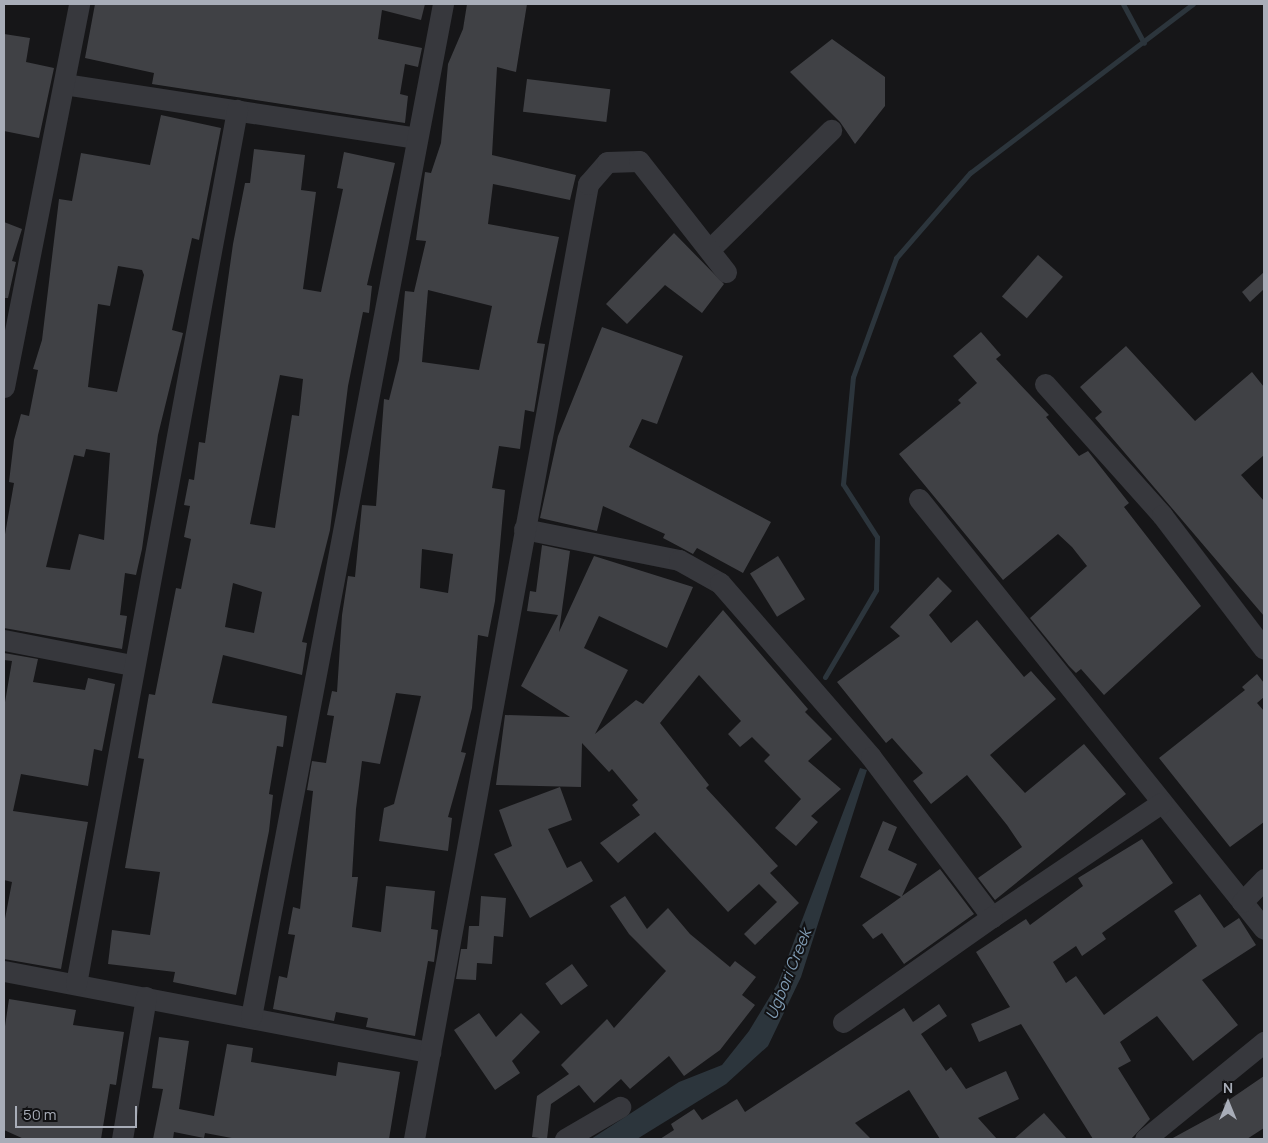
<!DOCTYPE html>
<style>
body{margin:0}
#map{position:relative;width:1268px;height:1143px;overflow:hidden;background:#161618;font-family:Manrope,sans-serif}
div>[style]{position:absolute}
.water>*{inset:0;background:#2c353c}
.stream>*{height:5px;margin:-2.5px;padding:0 2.5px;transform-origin:2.5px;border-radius:2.5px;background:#2c353c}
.building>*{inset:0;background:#404145;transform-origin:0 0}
.minor>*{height:21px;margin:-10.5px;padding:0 10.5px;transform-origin:10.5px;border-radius:10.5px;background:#37383d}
span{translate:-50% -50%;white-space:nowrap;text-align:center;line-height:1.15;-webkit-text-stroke:4px #111113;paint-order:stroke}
.water-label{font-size:16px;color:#7f9bb3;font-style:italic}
.frame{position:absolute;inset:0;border:5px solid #a8adb8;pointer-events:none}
.north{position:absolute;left:1203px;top:1078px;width:50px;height:50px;-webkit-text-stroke:4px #111113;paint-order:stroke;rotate:0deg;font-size:14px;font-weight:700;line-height:20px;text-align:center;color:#a8adb8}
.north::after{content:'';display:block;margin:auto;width:18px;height:22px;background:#a8adb8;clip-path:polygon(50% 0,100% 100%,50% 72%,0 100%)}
.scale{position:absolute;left:15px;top:1106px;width:122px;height:22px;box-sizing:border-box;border:2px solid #a8adb8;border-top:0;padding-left:6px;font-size:15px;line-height:18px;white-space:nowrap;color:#a8adb8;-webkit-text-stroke:4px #111113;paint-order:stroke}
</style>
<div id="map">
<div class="water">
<div style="clip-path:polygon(860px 768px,867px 770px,801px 977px,768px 1046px,726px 1084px,637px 1139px,591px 1139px,679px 1082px,722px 1065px,749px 1031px,778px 983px)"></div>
</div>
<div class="stream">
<div style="left:1123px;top:4px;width:44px;rotate:61.7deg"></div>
<div style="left:825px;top:677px;width:101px;rotate:-59.6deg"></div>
<div style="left:876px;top:590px;width:53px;rotate:-88.9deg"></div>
<div style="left:877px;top:537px;width:63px;rotate:-122.7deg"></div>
<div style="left:843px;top:484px;width:107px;rotate:-84.7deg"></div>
<div style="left:853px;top:377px;width:127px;rotate:-70.1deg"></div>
<div style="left:896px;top:258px;width:113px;rotate:-49deg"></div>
<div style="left:970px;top:173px;width:280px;rotate:-37.2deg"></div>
</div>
<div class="building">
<div style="clip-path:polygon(95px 4px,425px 4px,421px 20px,382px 10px,378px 39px,422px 48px,418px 67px,405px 64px,400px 94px,408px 96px,405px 123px,152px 84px,154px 73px,85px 58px)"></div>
<div style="clip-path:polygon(evenodd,467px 4px,527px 4px,516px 72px,497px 67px,492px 155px,576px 175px,570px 200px,493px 184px,488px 224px,559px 237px,537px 343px,545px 344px,534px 412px,525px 410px,520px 449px,499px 446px,492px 488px,505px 490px,495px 601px,488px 637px,478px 635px,472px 708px,461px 752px,466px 753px,448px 817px,452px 818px,448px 851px,379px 841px,384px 808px,394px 804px,421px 696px,396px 693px,380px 764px,362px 761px,356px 809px,352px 877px,358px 877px,352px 927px,381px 932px,386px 886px,435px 891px,431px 929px,438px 930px,436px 947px,434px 962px,428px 961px,415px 1036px,366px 1027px,368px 1018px,336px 1012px,334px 1021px,273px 1009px,279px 976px,287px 978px,295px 935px,288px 934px,293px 907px,300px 909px,313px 791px,307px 790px,312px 761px,326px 763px,334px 716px,327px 715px,332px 691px,337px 692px,342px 615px,348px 576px,355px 577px,362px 505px,376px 506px,384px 399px,389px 400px,399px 360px,405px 291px,414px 292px,426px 241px,416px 240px,425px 172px,431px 173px,441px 143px,448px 64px,463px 29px,467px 4px,428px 290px,492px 306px,479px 370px,422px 362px,428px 290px,467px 4px,422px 549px,453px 554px,448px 593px,420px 588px,422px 549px)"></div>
<div style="clip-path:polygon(4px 34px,30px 38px,26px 62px,54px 68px,39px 138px,4px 131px)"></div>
<div style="clip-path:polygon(832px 39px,885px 77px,885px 106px,855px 144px,840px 122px,790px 72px)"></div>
<div style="left:527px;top:79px;width:84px;height:33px;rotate:7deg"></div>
<div style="clip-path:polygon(evenodd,161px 115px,221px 128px,199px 240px,192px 238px,172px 330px,183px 333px,158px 435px,142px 549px,136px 575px,125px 573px,120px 615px,127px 616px,122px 649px,4px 628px,4px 540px,14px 483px,9px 482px,14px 440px,21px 414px,29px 416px,38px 370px,33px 369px,42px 340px,59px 199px,72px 201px,81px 153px,150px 165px,161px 115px,118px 266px,142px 270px,144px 275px,117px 392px,88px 387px,98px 304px,110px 306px,118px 266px,161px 115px,86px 449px,110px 453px,104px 540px,79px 534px,70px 570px,46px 567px,74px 455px,84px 457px,86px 449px)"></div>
<div style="clip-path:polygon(evenodd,254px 149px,305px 155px,301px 190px,316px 192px,303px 289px,321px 292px,343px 189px,337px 188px,344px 152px,395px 163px,367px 285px,372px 286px,369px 313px,363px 312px,348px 386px,330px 530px,302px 642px,307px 643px,302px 675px,223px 655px,212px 703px,287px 716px,283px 747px,277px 746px,269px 794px,273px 795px,269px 831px,236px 995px,173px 982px,175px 972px,108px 964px,112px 930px,150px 935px,160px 872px,125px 868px,144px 759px,138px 758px,149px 694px,155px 695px,176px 588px,181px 589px,191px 539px,184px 537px,190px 506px,184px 505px,189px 479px,194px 480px,199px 442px,205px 443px,233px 244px,245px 183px,250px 183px,254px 149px,280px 375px,303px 379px,299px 416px,292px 415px,275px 528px,250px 524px,280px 375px,254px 149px,233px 583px,262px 592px,254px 633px,225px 627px,233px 583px)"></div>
<div style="clip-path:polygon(4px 222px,22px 229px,12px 261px,16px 262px,8px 298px,4px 298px)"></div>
<div style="clip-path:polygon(674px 233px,724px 284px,702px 313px,665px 285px,627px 324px,606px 304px)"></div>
<div style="left:1038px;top:255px;width:33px;height:55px;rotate:41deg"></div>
<div style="clip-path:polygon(1264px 272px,1264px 289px,1250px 302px,1242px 292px)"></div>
<div style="clip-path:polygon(602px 327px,683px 356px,657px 424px,642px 419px,629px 447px,771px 522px,743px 573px,697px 548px,693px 554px,680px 547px,663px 538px,665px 534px,603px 506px,597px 531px,540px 518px,558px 436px)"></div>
<div style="clip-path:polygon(981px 332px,1001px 355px,996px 359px,1049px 415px,1046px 417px,1079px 456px,1088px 451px,1129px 503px,1124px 507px,1201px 606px,1104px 695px,1081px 669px,1076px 673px,1069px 666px,1030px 618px,1087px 566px,1072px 547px,1058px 534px,1003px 580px,899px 454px,961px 403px,958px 400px,977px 383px,953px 356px)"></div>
<div style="clip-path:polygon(1126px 346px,1195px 421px,1252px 372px,1264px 387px,1264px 455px,1241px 475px,1264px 501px,1264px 616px,1095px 418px,1102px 412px,1080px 387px)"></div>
<div style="clip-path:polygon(542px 545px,570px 551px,559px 632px,594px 556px,693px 587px,667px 648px,599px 616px,584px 648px,628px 670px,595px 734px,636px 700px,643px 704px,723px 610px,808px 709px,805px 712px,832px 739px,808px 761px,841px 789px,811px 816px,818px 822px,796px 846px,775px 828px,801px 799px,764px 761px,770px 755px,752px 737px,740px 747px,728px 734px,741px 721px,699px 675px,660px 723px,709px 785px,706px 788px,778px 866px,770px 873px,799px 903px,755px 945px,744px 934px,777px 902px,759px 884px,728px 912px,655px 832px,618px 863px,600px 843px,640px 815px,632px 805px,638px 800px,612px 769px,609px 772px,582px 743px,581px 787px,496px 785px,505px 715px,570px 717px,521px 686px,558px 615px,527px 611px,530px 591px,536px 592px)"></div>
<div style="left:778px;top:556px;width:51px;height:33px;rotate:58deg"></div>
<div style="clip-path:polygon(938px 577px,952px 591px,929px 615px,951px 643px,977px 620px,1024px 677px,1031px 671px,1056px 699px,990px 755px,1025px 793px,1084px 744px,1126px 794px,995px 900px,978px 878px,1022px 847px,1007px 825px,967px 775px,931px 804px,913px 781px,923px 773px,892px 738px,886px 743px,837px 682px,900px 636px,890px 627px)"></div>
<div style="clip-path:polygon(4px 653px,38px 659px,33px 682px,85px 690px,88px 678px,115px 684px,102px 751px,94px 749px,88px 786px,21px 774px,13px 811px,88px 822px,61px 969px,4px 959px,4px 924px,12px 882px,4px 880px,4px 708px,12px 661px,4px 660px)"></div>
<div style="clip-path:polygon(1257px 674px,1264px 683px,1264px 697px,1257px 703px,1264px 711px,1264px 822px,1230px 847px,1159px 758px,1245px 690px,1242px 687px)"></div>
<div style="clip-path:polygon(560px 787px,572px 820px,548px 829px,567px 868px,581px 861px,593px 881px,530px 918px,494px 854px,512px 846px,499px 810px)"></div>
<div style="clip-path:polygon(883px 821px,897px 827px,888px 850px,917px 864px,902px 896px,940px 869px,974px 914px,904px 964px,882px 933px,873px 939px,862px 925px,901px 897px,860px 877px)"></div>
<div style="clip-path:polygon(1142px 839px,1173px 883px,1102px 933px,1106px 939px,1082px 956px,1076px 946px,1053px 962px,1066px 983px,1076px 976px,1104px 1015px,1197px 946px,1174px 911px,1200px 894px,1224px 928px,1239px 918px,1256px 945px,1202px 980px,1238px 1025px,1193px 1061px,1157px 1016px,1120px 1042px,1131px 1061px,1118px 1068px,1150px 1119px,1131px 1139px,1093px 1139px,1021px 1024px,979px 1042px,971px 1024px,1010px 1007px,976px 952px,1026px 919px,1030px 925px,1083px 886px,1078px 878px)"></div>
<div style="clip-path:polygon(481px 896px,506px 898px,503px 937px,494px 936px,492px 964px,477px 963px,476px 980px,456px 979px,461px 949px,467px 949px,469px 926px,479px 926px)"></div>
<div style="clip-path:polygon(625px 896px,647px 929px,668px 908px,690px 934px,730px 967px,735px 961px,756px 977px,742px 995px,755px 1005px,720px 1050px,684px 1076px,669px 1056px,630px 1089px,621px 1079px,594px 1103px,579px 1085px,551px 1104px,547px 1139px,532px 1137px,537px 1096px,569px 1074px,561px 1065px,607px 1019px,614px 1028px,666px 971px,629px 934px,610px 906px)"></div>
<div style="left:572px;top:964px;width:27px;height:33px;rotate:54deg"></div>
<div style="clip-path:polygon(9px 999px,76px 1010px,73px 1025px,124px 1032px,116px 1085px,110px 1084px,101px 1139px,24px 1139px,4px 1130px,4px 1033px)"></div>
<div style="clip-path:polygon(939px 1004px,947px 1016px,921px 1034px,946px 1071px,951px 1067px,966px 1089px,1006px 1071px,1019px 1099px,978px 1118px,997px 1139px,940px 1139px,909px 1090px,855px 1123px,871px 1139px,660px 1139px,674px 1130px,671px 1124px,694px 1109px,702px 1120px,737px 1099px,745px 1112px,904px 1008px,913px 1022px)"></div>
<div style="clip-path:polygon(479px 1013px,496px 1037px,521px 1013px,540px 1032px,512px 1061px,520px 1073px,495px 1090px,454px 1030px)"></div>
<div style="clip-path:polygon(159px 1037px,189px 1041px,179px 1109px,214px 1116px,227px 1044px,253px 1048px,251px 1062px,336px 1076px,338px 1062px,400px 1072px,389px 1139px,237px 1139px,205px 1133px,204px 1138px,174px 1132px,173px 1139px,153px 1139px,163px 1089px,152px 1088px)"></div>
<div style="clip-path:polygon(1264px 1076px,1264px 1128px,1247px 1139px,1171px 1139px,1226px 1109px,1223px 1104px)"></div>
<div style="clip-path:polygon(1044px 1113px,1067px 1139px,1014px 1139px)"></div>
</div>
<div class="minor">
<div style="left:64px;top:84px;width:357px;rotate:8.7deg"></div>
<div style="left:710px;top:249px;width:170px;rotate:-44.5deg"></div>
<div style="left:1045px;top:384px;width:176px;rotate:48.2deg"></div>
<div style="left:1162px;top:515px;width:168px;rotate:52.7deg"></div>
<div style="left:4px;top:387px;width:390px;rotate:-78.9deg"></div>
<div style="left:919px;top:499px;width:551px;rotate:51.26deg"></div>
<div style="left:524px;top:529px;width:158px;rotate:11.3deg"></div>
<div style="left:679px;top:560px;width:47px;rotate:29.3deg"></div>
<div style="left:720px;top:583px;width:230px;rotate:49deg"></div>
<div style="left:871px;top:757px;width:201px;rotate:52.9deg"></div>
<div style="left:992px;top:917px;width:204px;rotate:-34deg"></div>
<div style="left:4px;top:640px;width:130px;rotate:11.1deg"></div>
<div style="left:1242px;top:902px;width:32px;rotate:-46deg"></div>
<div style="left:4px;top:971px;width:434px;rotate:10.8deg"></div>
<div style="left:76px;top:984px;width:889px;rotate:-79.56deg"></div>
<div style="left:251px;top:1017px;width:1031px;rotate:-79.27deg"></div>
<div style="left:843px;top:1022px;width:182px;rotate:-35.2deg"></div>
<div style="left:122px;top:1139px;width:144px;rotate:-80.4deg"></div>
<div style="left:414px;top:1139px;width:971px;rotate:-79.67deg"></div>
<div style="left:588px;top:184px;width:29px;rotate:-49deg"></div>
<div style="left:607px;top:162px;width:32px;rotate:-2deg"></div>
<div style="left:639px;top:161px;width:141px;rotate:51.9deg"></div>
<div style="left:565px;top:1139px;width:64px;rotate:-30.2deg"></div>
<div style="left:1145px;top:1139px;width:154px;rotate:-39.2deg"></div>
</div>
<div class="water-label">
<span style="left:788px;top:974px;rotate:-68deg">Ugbori Creek</span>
</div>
<div class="frame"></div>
<div class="north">N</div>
<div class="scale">50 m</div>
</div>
